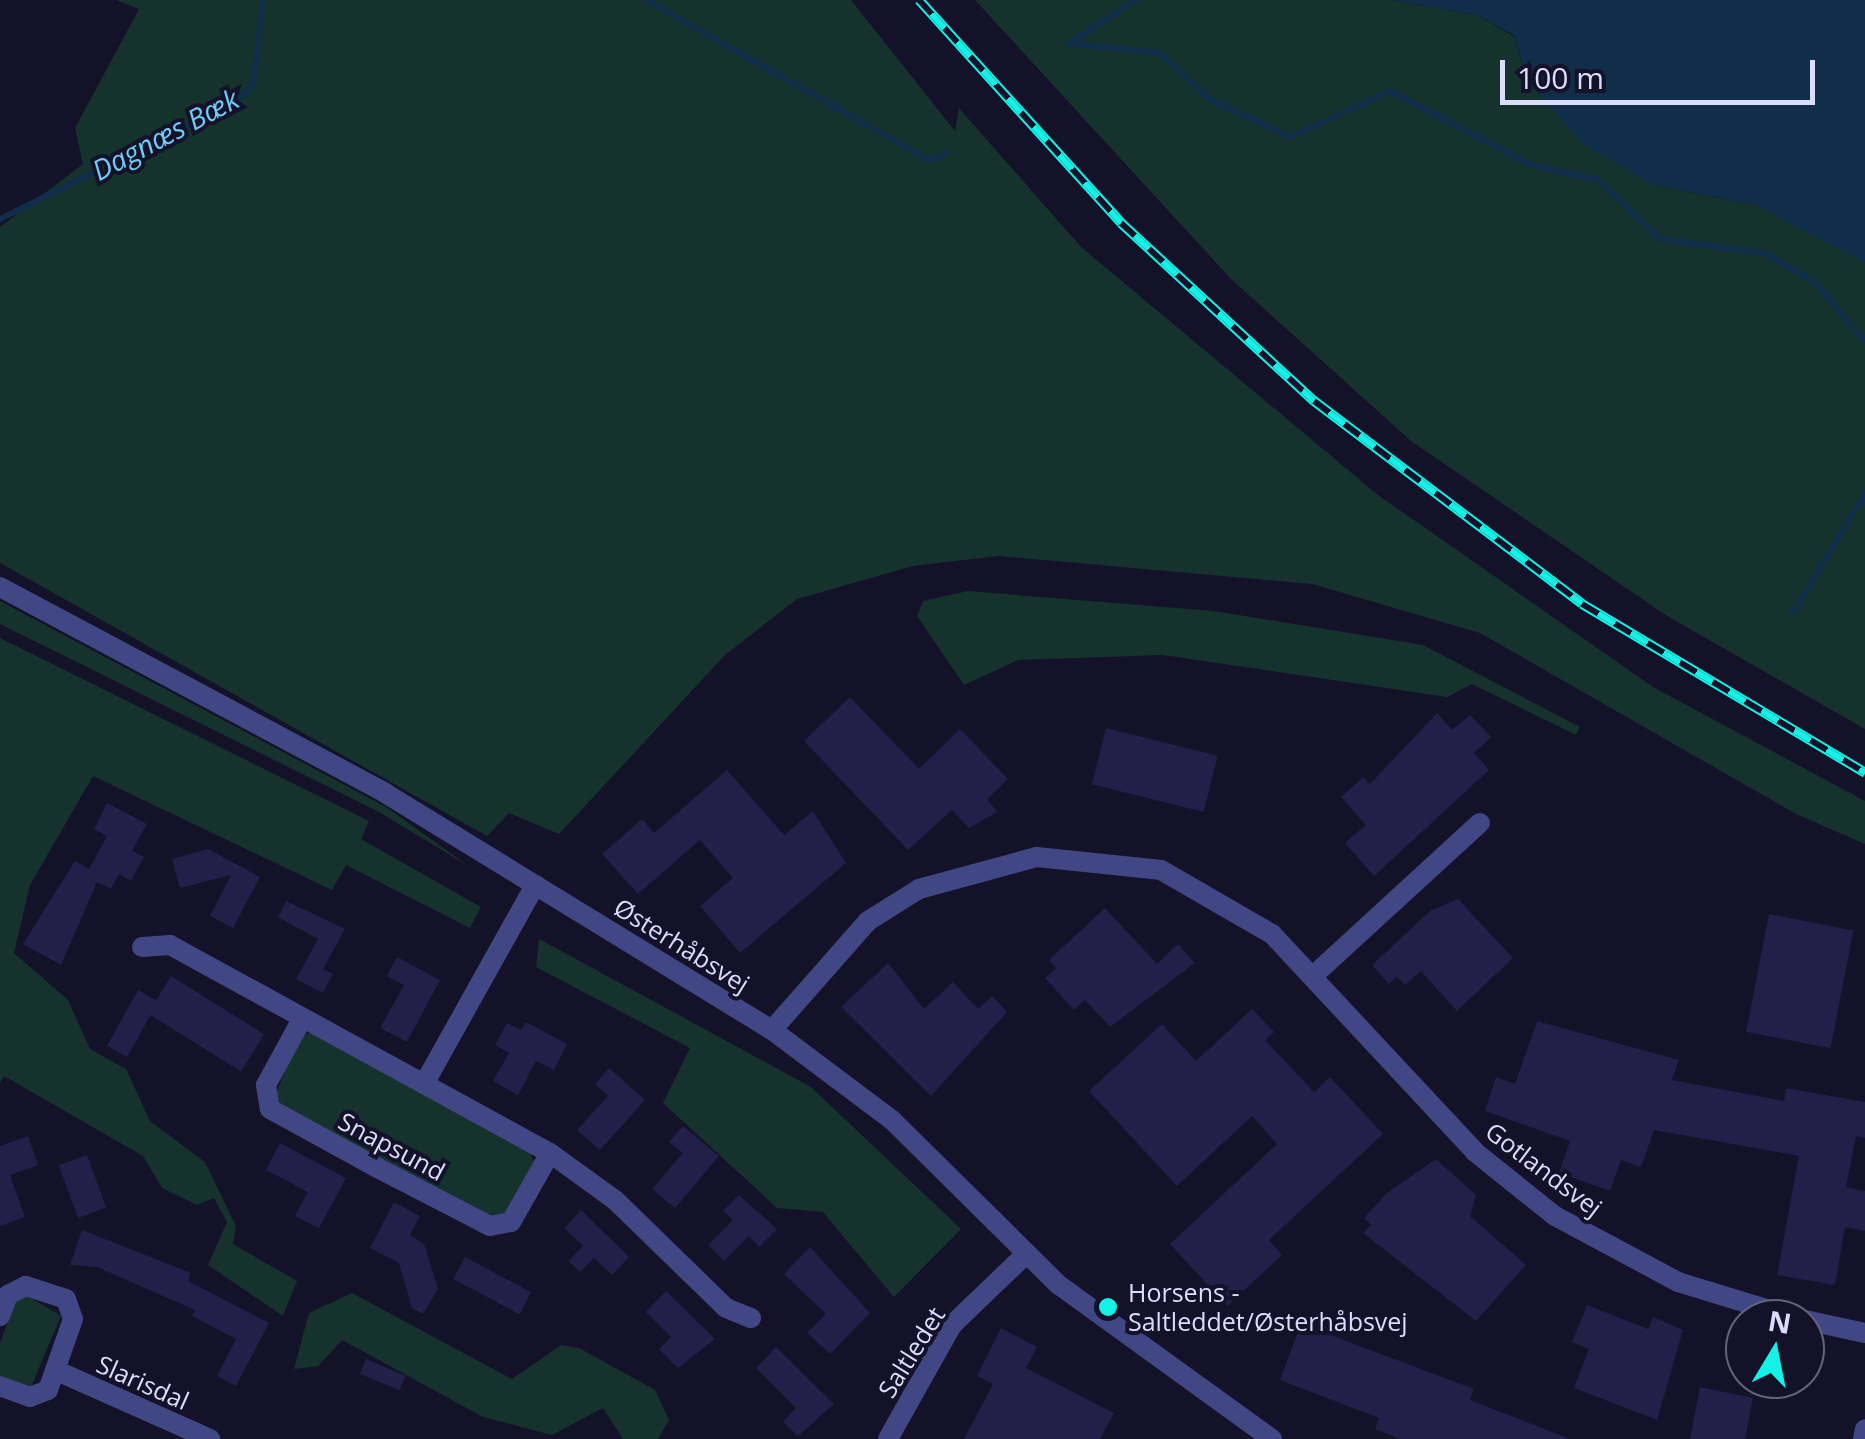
<!DOCTYPE html>
<meta charset="utf-8">
<style>
body{margin:0}
#map{position:relative;width:1865px;height:1439px;overflow:hidden;background:#131229;font-family:"Open Sans",sans-serif}
div>[style]{position:absolute}
.green>*{inset:0;background:#15322d}
.water>*{inset:0;background:#102d49}
.stream>*{height:6px;margin:-3px;padding:0 3px;transform-origin:3px;border-radius:3px;background:#102d49}
.building>*{inset:0;background:#221f48;transform-origin:0 0}
.minor>*{height:20px;margin:-10px;padding:0 10px;transform-origin:10px;border-radius:10px;background:#404784}
.tertiary>*{height:20px;margin:-10px;padding:0 10px;transform-origin:10px;border-radius:10px;background:#404784}
.rail>*{height:10px;margin-top:-5px;transform-origin:0;background:repeating-linear-gradient(90deg,#131229 0 19px,#14f1e7 0 38px);box-sizing:border-box;border-block:2px solid #14f1e7}
.dots>*{width:28px;height:28px;translate:-50% -50%;box-sizing:border-box;border:5px solid #131229;border-radius:50%}
span{translate:-50% -50%;white-space:nowrap;text-align:center;line-height:1.15;-webkit-text-stroke:8px #131229;paint-order:stroke}
.street-label{font-size:25px;color:#dcddfd}
.poi-label{font-size:25px;color:#dcddfd}
.left{translate:0 -50%;text-align:left}
.water-label{font-size:28px;color:#70ccf6;font-style:italic}
.north{position:absolute;left:1725px;top:1299px;width:100px;height:100px;box-sizing:border-box;background:#131229;border:2px solid #63637e;border-radius:50%;rotate:10deg;font-size:28px;font-weight:700;line-height:40px;text-align:center;color:#dcddfd}
.north::after{content:'';display:block;margin:auto;width:35px;height:45px;background:#14f1e7;clip-path:polygon(50% 0,100% 100%,50% 72%,0 100%)}
.scale{position:absolute;left:1500px;top:60px;width:315px;height:45px;box-sizing:border-box;border:5px solid #dcddfd;border-top:0;padding-left:12px;font-size:30px;line-height:35px;white-space:nowrap;color:#dcddfd;-webkit-text-stroke:8px #131229;paint-order:stroke}
</style>
<div id="map">
<div class="green">
<div style="clip-path:polygon(116px 0,851px 0,955px 131px,959px 108px,1081px 247px,1378px 495px,1653px 687px,1865px 801px,1865px 844px,1796px 814px,1480px 633px,1312px 584px,998px 556px,913px 566px,797px 599px,725px 655px,559px 834px,509px 813px,487px 836px,0 563px,0 227px,83px 164px,75px 128px,139px 9px)"></div>
<div style="clip-path:polygon(975px 0,1391px 0,1476px 15px,1514px 36px,1528px 82px,1653px 185px,1756px 205px,1848px 247px,1865px 263px,1865px 729px,1667px 616px,1411px 441px,1231px 279px)"></div>
<div style="clip-path:polygon(968px 591px,1214px 611px,1423px 645px,1580px 727px,1576px 735px,1472px 684px,1447px 697px,1163px 655px,1018px 660px,964px 685px,917px 616px,923px 601px)"></div>
<div style="clip-path:polygon(0 601px,386px 807px,470px 867px,379px 812px,0 624px)"></div>
<div style="clip-path:polygon(0 638px,369px 821px,361px 839px,481px 907px,470px 928px,346px 865px,332px 890px,93px 776px,30px 885px,14px 953px,68px 1000px,90px 1049px,126px 1069px,150px 1121px,205px 1162px,236px 1226px,233px 1244px,297px 1281px,283px 1316px,208px 1265px,227px 1222px,214px 1198px,197px 1205px,162px 1188px,143px 1156px,4px 1076px,0 1083px)"></div>
<div style="clip-path:polygon(539px 939px,811px 1087px,961px 1229px,894px 1297px,823px 1212px,777px 1208px,663px 1103px,690px 1048px,536px 967px)"></div>
<div style="clip-path:polygon(312px 1032px,529px 1151px,534px 1162px,504px 1217px,494px 1221px,273px 1101px,299px 1036px)"></div>
<div style="clip-path:polygon(352px 1293px,512px 1379px,561px 1345px,579px 1348px,655px 1390px,669px 1420px,658px 1439px,623px 1439px,603px 1408px,552px 1435px,483px 1417px,342px 1340px,318px 1366px,294px 1369px,309px 1313px)"></div>
<div style="clip-path:polygon(26px 1295px,61px 1316px,31px 1387px,0 1376px,0 1343px,16px 1299px)"></div>
</div>
<div class="water">
<div style="clip-path:polygon(1391px 0,1865px 0,1865px 263px,1756px 205px,1653px 185px,1584px 145px,1528px 82px,1514px 35px,1476px 15px)"></div>
</div>
<div class="stream">
<div style="left:646px;top:0;width:325px;rotate:29.5deg"></div>
<div style="left:929px;top:160px;width:19px;rotate:-21deg"></div>
<div style="left:1068px;top:43px;width:93px;rotate:6.2deg"></div>
<div style="left:1160px;top:53px;width:69px;rotate:42.7deg"></div>
<div style="left:1211px;top:100px;width:87px;rotate:25.1deg"></div>
<div style="left:1290px;top:137px;width:110px;rotate:-24.7deg"></div>
<div style="left:1390px;top:91px;width:159px;rotate:27.7deg"></div>
<div style="left:1531px;top:165px;width:69px;rotate:12.6deg"></div>
<div style="left:1598px;top:180px;width:86px;rotate:43.6deg"></div>
<div style="left:1660px;top:239px;width:105px;rotate:7.7deg"></div>
<div style="left:1764px;top:253px;width:57px;rotate:29.2deg"></div>
<div style="left:1814px;top:281px;width:80px;rotate:50.1deg"></div>
<div style="left:1070px;top:43px;width:78px;rotate:-33.5deg"></div>
<div style="left:0;top:219px;width:265px;rotate:-26.5deg"></div>
<div style="left:237px;top:101px;width:23px;rotate:-45deg"></div>
<div style="left:253px;top:85px;width:86px;rotate:-83.3deg"></div>
<div style="left:1793px;top:613px;width:140px;rotate:-59deg"></div>
</div>
<div class="building">
<div style="clip-path:polygon(850px 697px,919px 769px,960px 729px,1008px 779px,987px 799px,997px 812px,969px 828px,952px 810px,908px 850px,804px 741px)"></div>
<div style="clip-path:polygon(1437px 713px,1452px 730px,1470px 715px,1491px 737px,1474px 753px,1489px 770px,1374px 876px,1345px 843px,1366px 825px,1341px 797px,1363px 777px,1370px 784px)"></div>
<div style="left:1106px;top:728px;width:115px;height:58px;rotate:14deg"></div>
<div style="clip-path:polygon(727px 770px,784px 835px,813px 811px,846px 863px,740px 953px,700px 906px,733px 878px,700px 840px,638px 894px,602px 854px,642px 819px,654px 833px)"></div>
<div style="clip-path:polygon(107px 803px,147px 824px,132px 851px,144px 857px,131px 881px,119px 874px,111px 889px,97px 882px,61px 965px,23px 944px,75px 861px,89px 869px,107px 836px,94px 829px)"></div>
<div style="clip-path:polygon(208px 849px,260px 877px,233px 928px,210px 916px,231px 875px,180px 888px,172px 859px)"></div>
<div style="clip-path:polygon(1458px 899px,1513px 958px,1457px 1011px,1421px 971px,1405px 985px,1397px 977px,1389px 984px,1372px 965px,1430px 911px)"></div>
<div style="clip-path:polygon(286px 901px,345px 929px,323px 969px,333px 974px,323px 993px,296px 979px,318px 939px,278px 917px)"></div>
<div style="clip-path:polygon(1105px 908px,1157px 964px,1178px 944px,1195px 963px,1110px 1027px,1085px 1000px,1074px 1010px,1045px 978px,1056px 968px,1049px 960px)"></div>
<div style="left:1769px;top:914px;width:86px;height:120px;rotate:11deg"></div>
<div style="clip-path:polygon(397px 957px,440px 980px,407px 1042px,380px 1028px,404px 985px,387px 976px)"></div>
<div style="clip-path:polygon(888px 963px,924px 1009px,953px 982px,978px 1009px,992px 996px,1007px 1012px,931px 1096px,841px 1007px)"></div>
<div style="left:171px;top:976px;width:110px;height:44px;rotate:32deg"></div>
<div style="left:138px;top:990px;width:23px;height:64px;rotate:29deg"></div>
<div style="clip-path:polygon(1252px 1009px,1274px 1032px,1265px 1040px,1314px 1092px,1330px 1077px,1383px 1134px,1269px 1240px,1282px 1255px,1227px 1306px,1170px 1244px,1277px 1144px,1252px 1116px,1177px 1186px,1089px 1091px,1162px 1024px,1196px 1061px)"></div>
<div style="clip-path:polygon(1537px 1021px,1679px 1060px,1672px 1080px,1784px 1101px,1786px 1088px,1865px 1102px,1865px 1138px,1856px 1136px,1846px 1187px,1865px 1191px,1865px 1231px,1845px 1227px,1835px 1285px,1777px 1275px,1799px 1156px,1654px 1130px,1641px 1167px,1621px 1160px,1610px 1191px,1559px 1173px,1570px 1141px,1485px 1111px,1496px 1077px,1515px 1084px)"></div>
<div style="clip-path:polygon(526px 1022px,567px 1044px,554px 1070px,536px 1061px,518px 1095px,493px 1081px,509px 1053px,495px 1045px,507px 1023px,521px 1030px)"></div>
<div style="clip-path:polygon(609px 1068px,645px 1100px,600px 1150px,577px 1130px,608px 1096px,595px 1084px)"></div>
<div style="clip-path:polygon(683px 1126px,719px 1156px,675px 1208px,652px 1189px,683px 1153px,669px 1142px)"></div>
<div style="clip-path:polygon(28px 1136px,38px 1165px,10px 1175px,25px 1217px,0 1226px,0 1146px)"></div>
<div style="clip-path:polygon(280px 1143px,346px 1178px,319px 1228px,295px 1216px,308px 1192px,266px 1170px)"></div>
<div style="left:87px;top:1155px;width:56px;height:30px;rotate:70deg"></div>
<div style="clip-path:polygon(1436px 1159px,1476px 1195px,1470px 1216px,1526px 1265px,1476px 1321px,1363px 1233px,1371px 1225px,1364px 1218px,1387px 1193px)"></div>
<div style="clip-path:polygon(739px 1195px,777px 1229px,759px 1247px,749px 1236px,724px 1261px,708px 1245px,733px 1220px,723px 1211px)"></div>
<div style="clip-path:polygon(394px 1202px,420px 1216px,410px 1235px,424px 1244px,438px 1289px,423px 1314px,412px 1308px,399px 1263px,370px 1248px)"></div>
<div style="clip-path:polygon(581px 1210px,629px 1257px,612px 1275px,594px 1258px,580px 1272px,568px 1261px,583px 1246px,564px 1228px)"></div>
<div style="clip-path:polygon(82px 1230px,191px 1273px,188px 1281px,269px 1323px,236px 1386px,217px 1376px,236px 1339px,192px 1316px,195px 1310px,97px 1267px,70px 1265px)"></div>
<div style="clip-path:polygon(810px 1247px,870px 1313px,830px 1354px,807px 1333px,826px 1314px,784px 1274px)"></div>
<div style="left:465px;top:1257px;width:75px;height:25px;rotate:28deg"></div>
<div style="clip-path:polygon(666px 1291px,715px 1339px,678px 1368px,659px 1349px,671px 1337px,646px 1312px)"></div>
<div style="clip-path:polygon(1587px 1305px,1648px 1329px,1653px 1317px,1683px 1330px,1657px 1420px,1574px 1388px,1589px 1349px,1572px 1342px)"></div>
<div style="clip-path:polygon(1301px 1324px,1474px 1389px,1470px 1400px,1570px 1439px,1400px 1439px,1375px 1429px,1379px 1418px,1280px 1380px)"></div>
<div style="clip-path:polygon(1001px 1328px,1037px 1347px,1026px 1368px,1114px 1413px,1100px 1439px,964px 1439px,993px 1384px,977px 1376px)"></div>
<div style="clip-path:polygon(776px 1347px,834px 1404px,798px 1436px,783px 1422px,796px 1408px,756px 1368px)"></div>
<div style="left:366px;top:1359px;width:43px;height:16px;rotate:23deg"></div>
<div style="clip-path:polygon(1700px 1387px,1753px 1398px,1745px 1439px,1690px 1439px)"></div>
</div>
<div class="minor">
<div style="left:142px;top:947px;width:28px;rotate:-4deg"></div>
<div style="left:170px;top:945px;width:433px;rotate:28.7deg"></div>
<div style="left:550px;top:1153px;width:80px;rotate:35.9deg"></div>
<div style="left:615px;top:1200px;width:155px;rotate:44.2deg"></div>
<div style="left:726px;top:1308px;width:27px;rotate:22deg"></div>
<div style="left:1314px;top:975px;width:225px;rotate:-42.5deg"></div>
<div style="left:302px;top:1019px;width:75px;rotate:118.6deg"></div>
<div style="left:266px;top:1085px;width:24px;rotate:81deg"></div>
<div style="left:270px;top:1109px;width:121px;rotate:28.7deg"></div>
<div style="left:376px;top:1167px;width:128px;rotate:27.4deg"></div>
<div style="left:490px;top:1226px;width:21px;rotate:-11deg"></div>
<div style="left:511px;top:1222px;width:79px;rotate:-60.5deg"></div>
<div style="left:772px;top:1030px;width:145px;rotate:-48.6deg"></div>
<div style="left:868px;top:921px;width:60px;rotate:-32.1deg"></div>
<div style="left:919px;top:889px;width:122px;rotate:-15.2deg"></div>
<div style="left:1037px;top:857px;width:125px;rotate:6deg"></div>
<div style="left:1161px;top:870px;width:128px;rotate:30deg"></div>
<div style="left:1272px;top:934px;width:298px;rotate:47deg"></div>
<div style="left:1475px;top:1152px;width:102px;rotate:38.7deg"></div>
<div style="left:1555px;top:1216px;width:140px;rotate:28.2deg"></div>
<div style="left:1678px;top:1282px;width:127px;rotate:17deg"></div>
<div style="left:424px;top:1084px;width:228px;rotate:-60.8deg"></div>
<div style="left:0;top:1316px;width:22px;rotate:-69deg"></div>
<div style="left:8px;top:1295px;width:20px;rotate:-27deg"></div>
<div style="left:26px;top:1286px;width:42px;rotate:18deg"></div>
<div style="left:66px;top:1299px;width:21px;rotate:71deg"></div>
<div style="left:73px;top:1319px;width:75px;rotate:109.4deg"></div>
<div style="left:48px;top:1390px;width:19px;rotate:159deg"></div>
<div style="left:30px;top:1397px;width:32px;rotate:-160deg"></div>
<div style="left:1805px;top:1320px;width:61px;rotate:12.2deg"></div>
<div style="left:55px;top:1370px;width:170px;rotate:24deg"></div>
<div style="left:888px;top:1439px;width:131px;rotate:-60.7deg"></div>
<div style="left:952px;top:1325px;width:103px;rotate:-43.8deg"></div>
<div style="left:1863px;top:1439px;width:10px;rotate:-79deg"></div>
</div>
<div class="tertiary">
<div style="left:0;top:587px;width:437px;rotate:28.1deg"></div>
<div style="left:385px;top:793px;width:454px;rotate:31.5deg"></div>
<div style="left:772px;top:1030px;width:150px;rotate:36.9deg"></div>
<div style="left:892px;top:1120px;width:235px;rotate:44.7deg"></div>
<div style="left:1059px;top:1285px;width:263px;rotate:35.9deg"></div>
</div>
<div class="rail">
<div style="left:919px;top:0;width:301px;rotate:47.8deg"></div>
<div style="left:1121px;top:223px;width:263px;rotate:42.7deg"></div>
<div style="left:1314px;top:401px;width:336px;rotate:37.1deg"></div>
<div style="left:1582px;top:604px;width:330px;rotate:30.8deg"></div>
</div>
<div class="dots">
<div style="left:1108px;top:1307px;background:#14f1e7"></div>
</div>
<div class="street-label">
<span style="left:682px;top:945px;rotate:32deg">Østerhåbsvej</span>
<span style="left:392px;top:1146px;rotate:28deg">Snapsund</span>
<span style="left:1544px;top:1169px;rotate:37deg">Gotlandsvej</span>
<span style="left:911px;top:1352px;rotate:-58deg">Saltledet</span>
<span style="left:143px;top:1382px;rotate:24deg">Slarisdal</span>
</div>
<div class="poi-label">
<span class="left" style="left:1128px;top:1307px">Horsens -<br>Saltleddet/Østerhåbsvej</span>
</div>
<div class="water-label">
<span style="left:165px;top:134px;rotate:-28deg">Dagnæs Bæk</span>
</div>
<div class="north">N</div>
<div class="scale">100 m</div>
</div>
